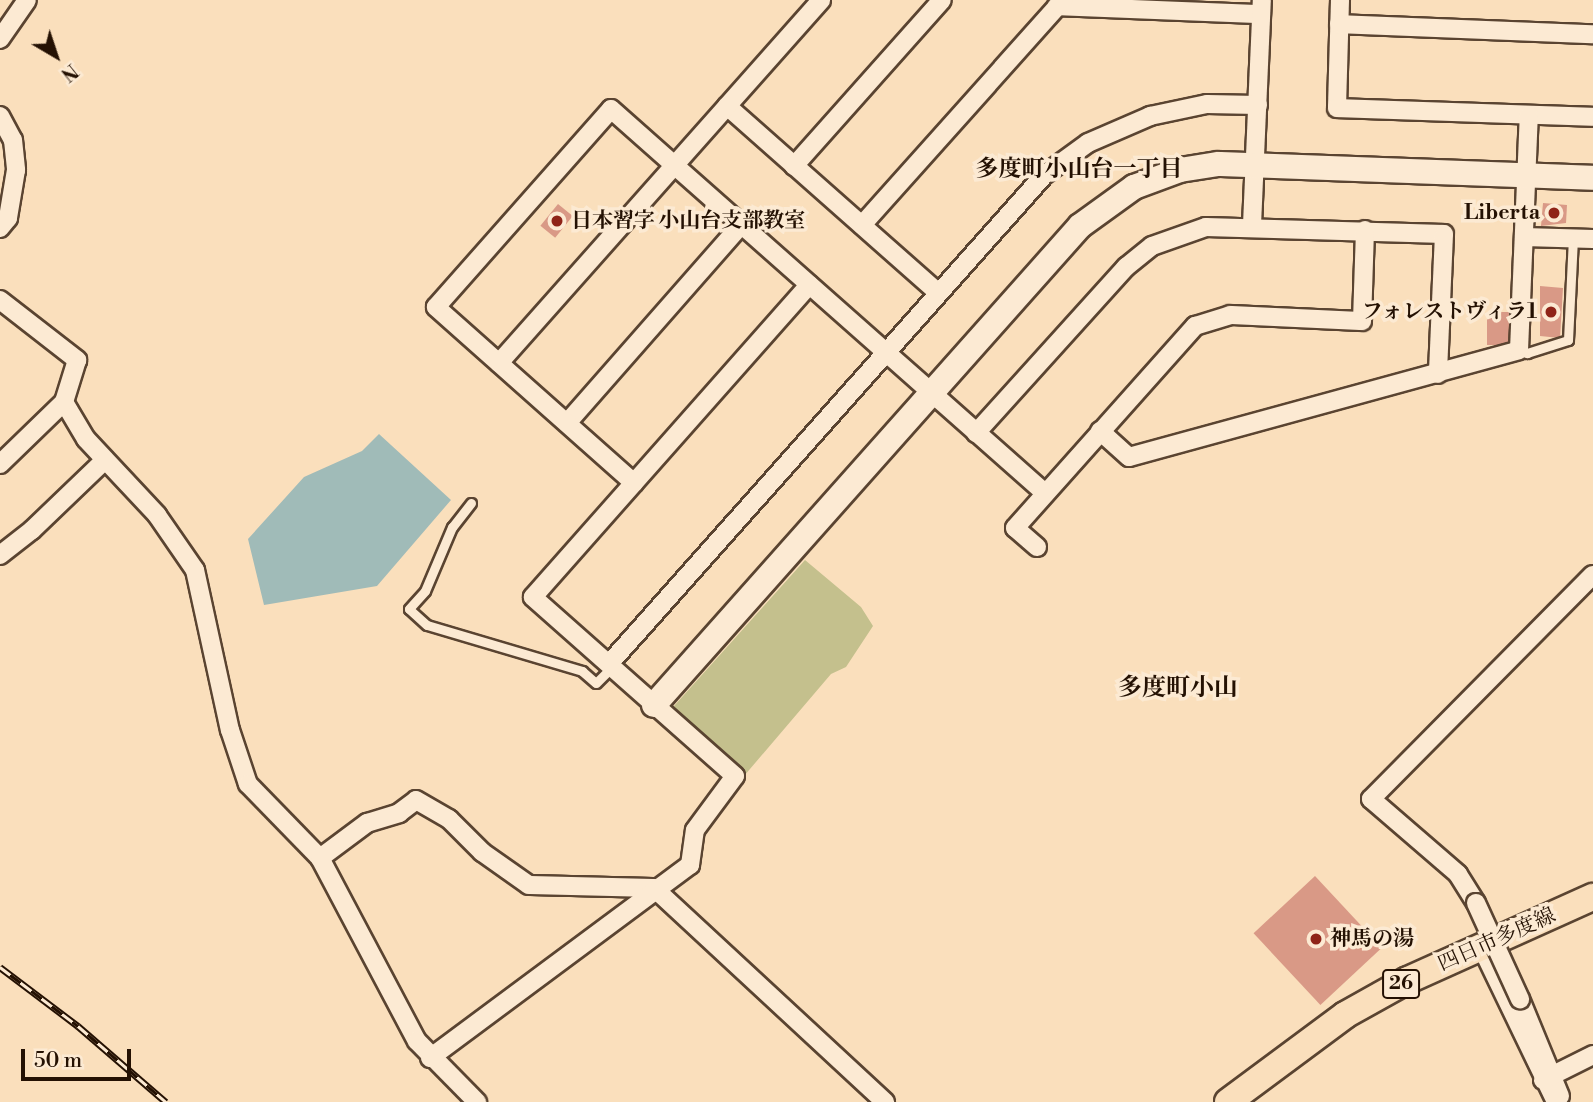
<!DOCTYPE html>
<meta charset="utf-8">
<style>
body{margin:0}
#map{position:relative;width:1593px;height:1102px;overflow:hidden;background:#fadfbc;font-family:"Libre Bodoni","Noto Serif JP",serif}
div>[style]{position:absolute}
.green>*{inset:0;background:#c4c08d}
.water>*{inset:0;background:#a0bbb8}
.building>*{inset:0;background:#d99986;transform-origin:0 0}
.roads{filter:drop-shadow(2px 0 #5a4431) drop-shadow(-2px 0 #5a4431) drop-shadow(0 2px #5a4431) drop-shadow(0 -2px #5a4431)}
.lane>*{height:9px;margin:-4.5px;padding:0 4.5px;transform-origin:4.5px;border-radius:4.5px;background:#fcead3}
.street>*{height:18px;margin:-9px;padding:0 9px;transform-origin:9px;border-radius:9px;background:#fcead3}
.secondary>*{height:24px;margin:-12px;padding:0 12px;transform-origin:12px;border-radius:12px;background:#fcead3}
.primary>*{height:26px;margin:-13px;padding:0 13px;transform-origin:13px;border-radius:13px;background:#fadfbc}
.rail>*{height:7px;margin-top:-3.5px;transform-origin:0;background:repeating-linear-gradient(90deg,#fcead3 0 13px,#241103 0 26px);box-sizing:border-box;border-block:2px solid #241103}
.bridges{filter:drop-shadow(2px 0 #5a4431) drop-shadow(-2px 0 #5a4431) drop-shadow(0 2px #5a4431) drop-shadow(0 -2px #5a4431)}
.street-bridge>*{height:18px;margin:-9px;padding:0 9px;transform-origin:9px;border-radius:9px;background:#fcead3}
.dots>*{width:19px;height:19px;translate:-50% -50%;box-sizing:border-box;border:4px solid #fcead3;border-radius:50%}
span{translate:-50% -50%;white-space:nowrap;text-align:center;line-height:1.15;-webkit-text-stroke:7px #fcead3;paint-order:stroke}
.shield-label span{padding:2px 5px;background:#fcead3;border:2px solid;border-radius:5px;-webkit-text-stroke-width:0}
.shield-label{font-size:19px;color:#241103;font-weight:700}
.poi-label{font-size:21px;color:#241103;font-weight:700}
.right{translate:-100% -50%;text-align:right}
.left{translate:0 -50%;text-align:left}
.street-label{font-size:21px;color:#241103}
.neighbourhood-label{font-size:23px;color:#241103;font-weight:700}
.quarter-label{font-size:24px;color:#241103;font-weight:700}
.north{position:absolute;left:21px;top:21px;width:70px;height:70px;-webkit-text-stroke:5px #fcead3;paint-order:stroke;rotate:141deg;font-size:19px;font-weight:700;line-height:28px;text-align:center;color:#241103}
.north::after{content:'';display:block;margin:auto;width:24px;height:32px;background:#241103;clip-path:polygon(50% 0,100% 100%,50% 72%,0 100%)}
.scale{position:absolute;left:21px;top:1049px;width:110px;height:32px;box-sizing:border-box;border:4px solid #241103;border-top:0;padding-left:9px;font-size:21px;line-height:24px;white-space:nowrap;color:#241103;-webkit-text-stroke:5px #fcead3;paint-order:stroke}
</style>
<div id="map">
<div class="green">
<div style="clip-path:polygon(805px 560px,861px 607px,873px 626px,846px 667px,831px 674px,744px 776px,673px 712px,674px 706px)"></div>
</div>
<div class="water">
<div style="clip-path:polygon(379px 434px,451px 500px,377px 586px,264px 605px,248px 539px,304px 477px,362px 451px)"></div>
</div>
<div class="building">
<div style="clip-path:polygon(1543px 203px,1567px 205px,1566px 223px,1541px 226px)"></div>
<div style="left:558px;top:204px;width:19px;height:28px;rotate:39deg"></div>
<div style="clip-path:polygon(1540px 286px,1563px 288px,1560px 338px,1540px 336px)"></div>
<div style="left:1487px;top:312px;width:22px;height:33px"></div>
<div style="left:1315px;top:876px;width:98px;height:84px;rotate:47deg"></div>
</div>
<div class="roads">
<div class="lane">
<div style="left:1519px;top:350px;width:9px;rotate:21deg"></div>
<div style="left:1527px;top:353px;width:43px;rotate:-17.6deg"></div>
<div style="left:1568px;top:340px;width:101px;rotate:-87.2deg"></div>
<div style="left:471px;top:503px;width:31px;rotate:128deg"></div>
<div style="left:452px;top:527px;width:69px;rotate:112.9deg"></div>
<div style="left:425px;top:591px;width:24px;rotate:132deg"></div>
<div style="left:409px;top:609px;width:24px;rotate:42deg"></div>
<div style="left:427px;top:625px;width:162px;rotate:16.5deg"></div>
<div style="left:582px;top:671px;width:18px;rotate:41deg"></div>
<div style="left:596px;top:683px;width:23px;rotate:-45deg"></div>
</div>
<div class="street">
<div style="left:1340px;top:0;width:108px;rotate:91.6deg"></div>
<div style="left:1337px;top:108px;width:256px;rotate:2deg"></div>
<div style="left:1057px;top:6px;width:203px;rotate:2.3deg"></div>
<div style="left:1339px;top:24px;width:254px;rotate:2.3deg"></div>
<div style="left:0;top:39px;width:47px;rotate:-55.3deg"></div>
<div style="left:727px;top:106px;width:282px;rotate:41.5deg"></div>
<div style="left:0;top:116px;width:27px;rotate:62deg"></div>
<div style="left:13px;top:140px;width:30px;rotate:84deg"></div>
<div style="left:16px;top:170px;width:49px;rotate:99.5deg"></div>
<div style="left:8px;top:218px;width:13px;rotate:129deg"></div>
<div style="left:794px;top:166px;width:222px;rotate:-48.3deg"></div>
<div style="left:862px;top:225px;width:302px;rotate:-48.2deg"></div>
<div style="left:1252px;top:225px;width:225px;rotate:-87.5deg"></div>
<div style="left:1524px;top:237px;width:69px;rotate:1.7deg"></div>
<div style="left:0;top:300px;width:98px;rotate:37.9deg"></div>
<div style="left:77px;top:360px;width:44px;rotate:107.2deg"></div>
<div style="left:64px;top:402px;width:43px;rotate:59.3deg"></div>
<div style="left:86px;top:439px;width:104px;rotate:46.9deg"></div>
<div style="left:157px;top:515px;width:67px;rotate:55.4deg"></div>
<div style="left:195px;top:570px;width:164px;rotate:77.7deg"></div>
<div style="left:230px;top:730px;width:57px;rotate:71.6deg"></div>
<div style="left:248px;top:784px;width:103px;rotate:45.8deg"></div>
<div style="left:320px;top:858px;width:207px;rotate:62.1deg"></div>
<div style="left:417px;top:1041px;width:86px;rotate:45.5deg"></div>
<div style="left:499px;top:363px;width:485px;rotate:-48.4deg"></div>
<div style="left:567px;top:423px;width:264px;rotate:-48.7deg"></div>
<div style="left:1100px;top:431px;width:39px;rotate:42deg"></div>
<div style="left:1129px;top:457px;width:404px;rotate:-15.3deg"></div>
<div style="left:1519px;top:350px;width:235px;rotate:-87.6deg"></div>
<div style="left:976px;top:433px;width:224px;rotate:-47.9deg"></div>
<div style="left:1126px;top:267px;width:33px;rotate:-39deg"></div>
<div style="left:1152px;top:246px;width:57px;rotate:-19.4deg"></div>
<div style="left:1206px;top:227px;width:238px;rotate:1.7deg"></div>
<div style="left:1444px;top:234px;width:140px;rotate:92.5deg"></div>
<div style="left:0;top:464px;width:89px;rotate:-44.1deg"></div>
<div style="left:634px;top:483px;width:265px;rotate:-138.4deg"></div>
<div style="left:436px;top:307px;width:264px;rotate:-48.5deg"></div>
<div style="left:611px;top:109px;width:579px;rotate:41.5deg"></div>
<div style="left:1037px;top:547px;width:29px;rotate:-139deg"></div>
<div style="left:1015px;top:528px;width:271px;rotate:-48.3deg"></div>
<div style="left:1195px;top:326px;width:37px;rotate:-17deg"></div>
<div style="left:1230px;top:315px;width:132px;rotate:2.6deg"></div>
<div style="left:1362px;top:321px;width:91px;rotate:-88.1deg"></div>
<div style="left:0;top:555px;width:41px;rotate:-38deg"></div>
<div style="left:32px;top:530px;width:101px;rotate:-43.8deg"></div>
<div style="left:609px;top:664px;width:654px;rotate:-48.34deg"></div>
<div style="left:1044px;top:175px;width:54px;rotate:-36deg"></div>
<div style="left:1088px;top:143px;width:68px;rotate:-23.5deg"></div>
<div style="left:1150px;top:116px;width:58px;rotate:-11.9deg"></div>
<div style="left:1207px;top:104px;width:51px;rotate:1.1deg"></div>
<div style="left:320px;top:858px;width:59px;rotate:-36.7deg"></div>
<div style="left:367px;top:823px;width:34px;rotate:-17deg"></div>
<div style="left:399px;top:813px;width:21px;rotate:-37deg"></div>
<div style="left:416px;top:800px;width:38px;rotate:30deg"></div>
<div style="left:449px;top:819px;width:47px;rotate:45deg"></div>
<div style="left:482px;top:852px;width:57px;rotate:35.1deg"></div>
<div style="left:529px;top:885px;width:125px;rotate:1.4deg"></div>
<div style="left:654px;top:888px;width:315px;rotate:42.8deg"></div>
<div style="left:1476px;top:903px;width:34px;rotate:-122deg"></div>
<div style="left:1458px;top:874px;width:115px;rotate:-139.2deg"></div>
<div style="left:1371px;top:799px;width:315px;rotate:-45.3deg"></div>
<div style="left:1481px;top:946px;width:173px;rotate:64.3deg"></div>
<div style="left:1520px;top:999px;width:105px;rotate:67.6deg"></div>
<div style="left:430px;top:1058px;width:324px;rotate:-36.6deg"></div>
<div style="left:690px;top:865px;width:35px;rotate:-82deg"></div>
<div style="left:695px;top:830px;width:67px;rotate:-53.5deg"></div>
<div style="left:735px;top:776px;width:270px;rotate:-138.5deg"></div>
<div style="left:533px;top:597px;width:417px;rotate:-48.5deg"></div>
<div style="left:1543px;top:1080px;width:56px;rotate:-26.6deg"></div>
</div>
<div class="secondary">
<div style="left:654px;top:705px;width:641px;rotate:-48.35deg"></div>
<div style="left:1080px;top:226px;width:67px;rotate:-35.8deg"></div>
<div style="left:1134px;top:187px;width:49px;rotate:-20.3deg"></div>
<div style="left:1180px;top:170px;width:39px;rotate:-9deg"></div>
<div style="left:1219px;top:164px;width:374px;rotate:2.1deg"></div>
</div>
<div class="primary">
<div style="left:1228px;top:1102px;width:146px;rotate:-36.6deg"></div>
<div style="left:1345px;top:1015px;width:72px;rotate:-29.1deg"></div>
<div style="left:1408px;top:980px;width:203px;rotate:-24.2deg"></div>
</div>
</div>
<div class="rail">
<div style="left:0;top:967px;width:98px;rotate:37.1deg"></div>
<div style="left:78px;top:1026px;width:116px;rotate:40.8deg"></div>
</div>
<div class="bridges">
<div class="street-bridge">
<div style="left:1476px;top:903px;width:106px;rotate:65.4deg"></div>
</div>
</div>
<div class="dots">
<div style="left:1554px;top:213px;background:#8f2418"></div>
<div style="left:557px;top:221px;background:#8f2418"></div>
<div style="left:1551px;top:312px;background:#8f2418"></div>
<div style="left:1316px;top:939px;background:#8f2418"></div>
</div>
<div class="shield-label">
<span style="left:1401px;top:984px">26</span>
</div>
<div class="poi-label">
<span class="right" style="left:1540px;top:213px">Liberta</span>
<span class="left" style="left:571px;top:221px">日本習字 小山台支部教室</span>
<span class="right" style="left:1537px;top:312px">フォレストヴィラ1</span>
<span class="left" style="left:1330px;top:939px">神馬の湯</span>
</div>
<div class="street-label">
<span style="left:1497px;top:940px;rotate:-24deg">四日市多度線</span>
</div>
<div class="neighbourhood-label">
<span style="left:1079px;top:169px">多度町小山台一丁目</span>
</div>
<div class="quarter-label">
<span style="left:1178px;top:689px">多度町小山</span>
</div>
<div class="north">N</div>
<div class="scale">50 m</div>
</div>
